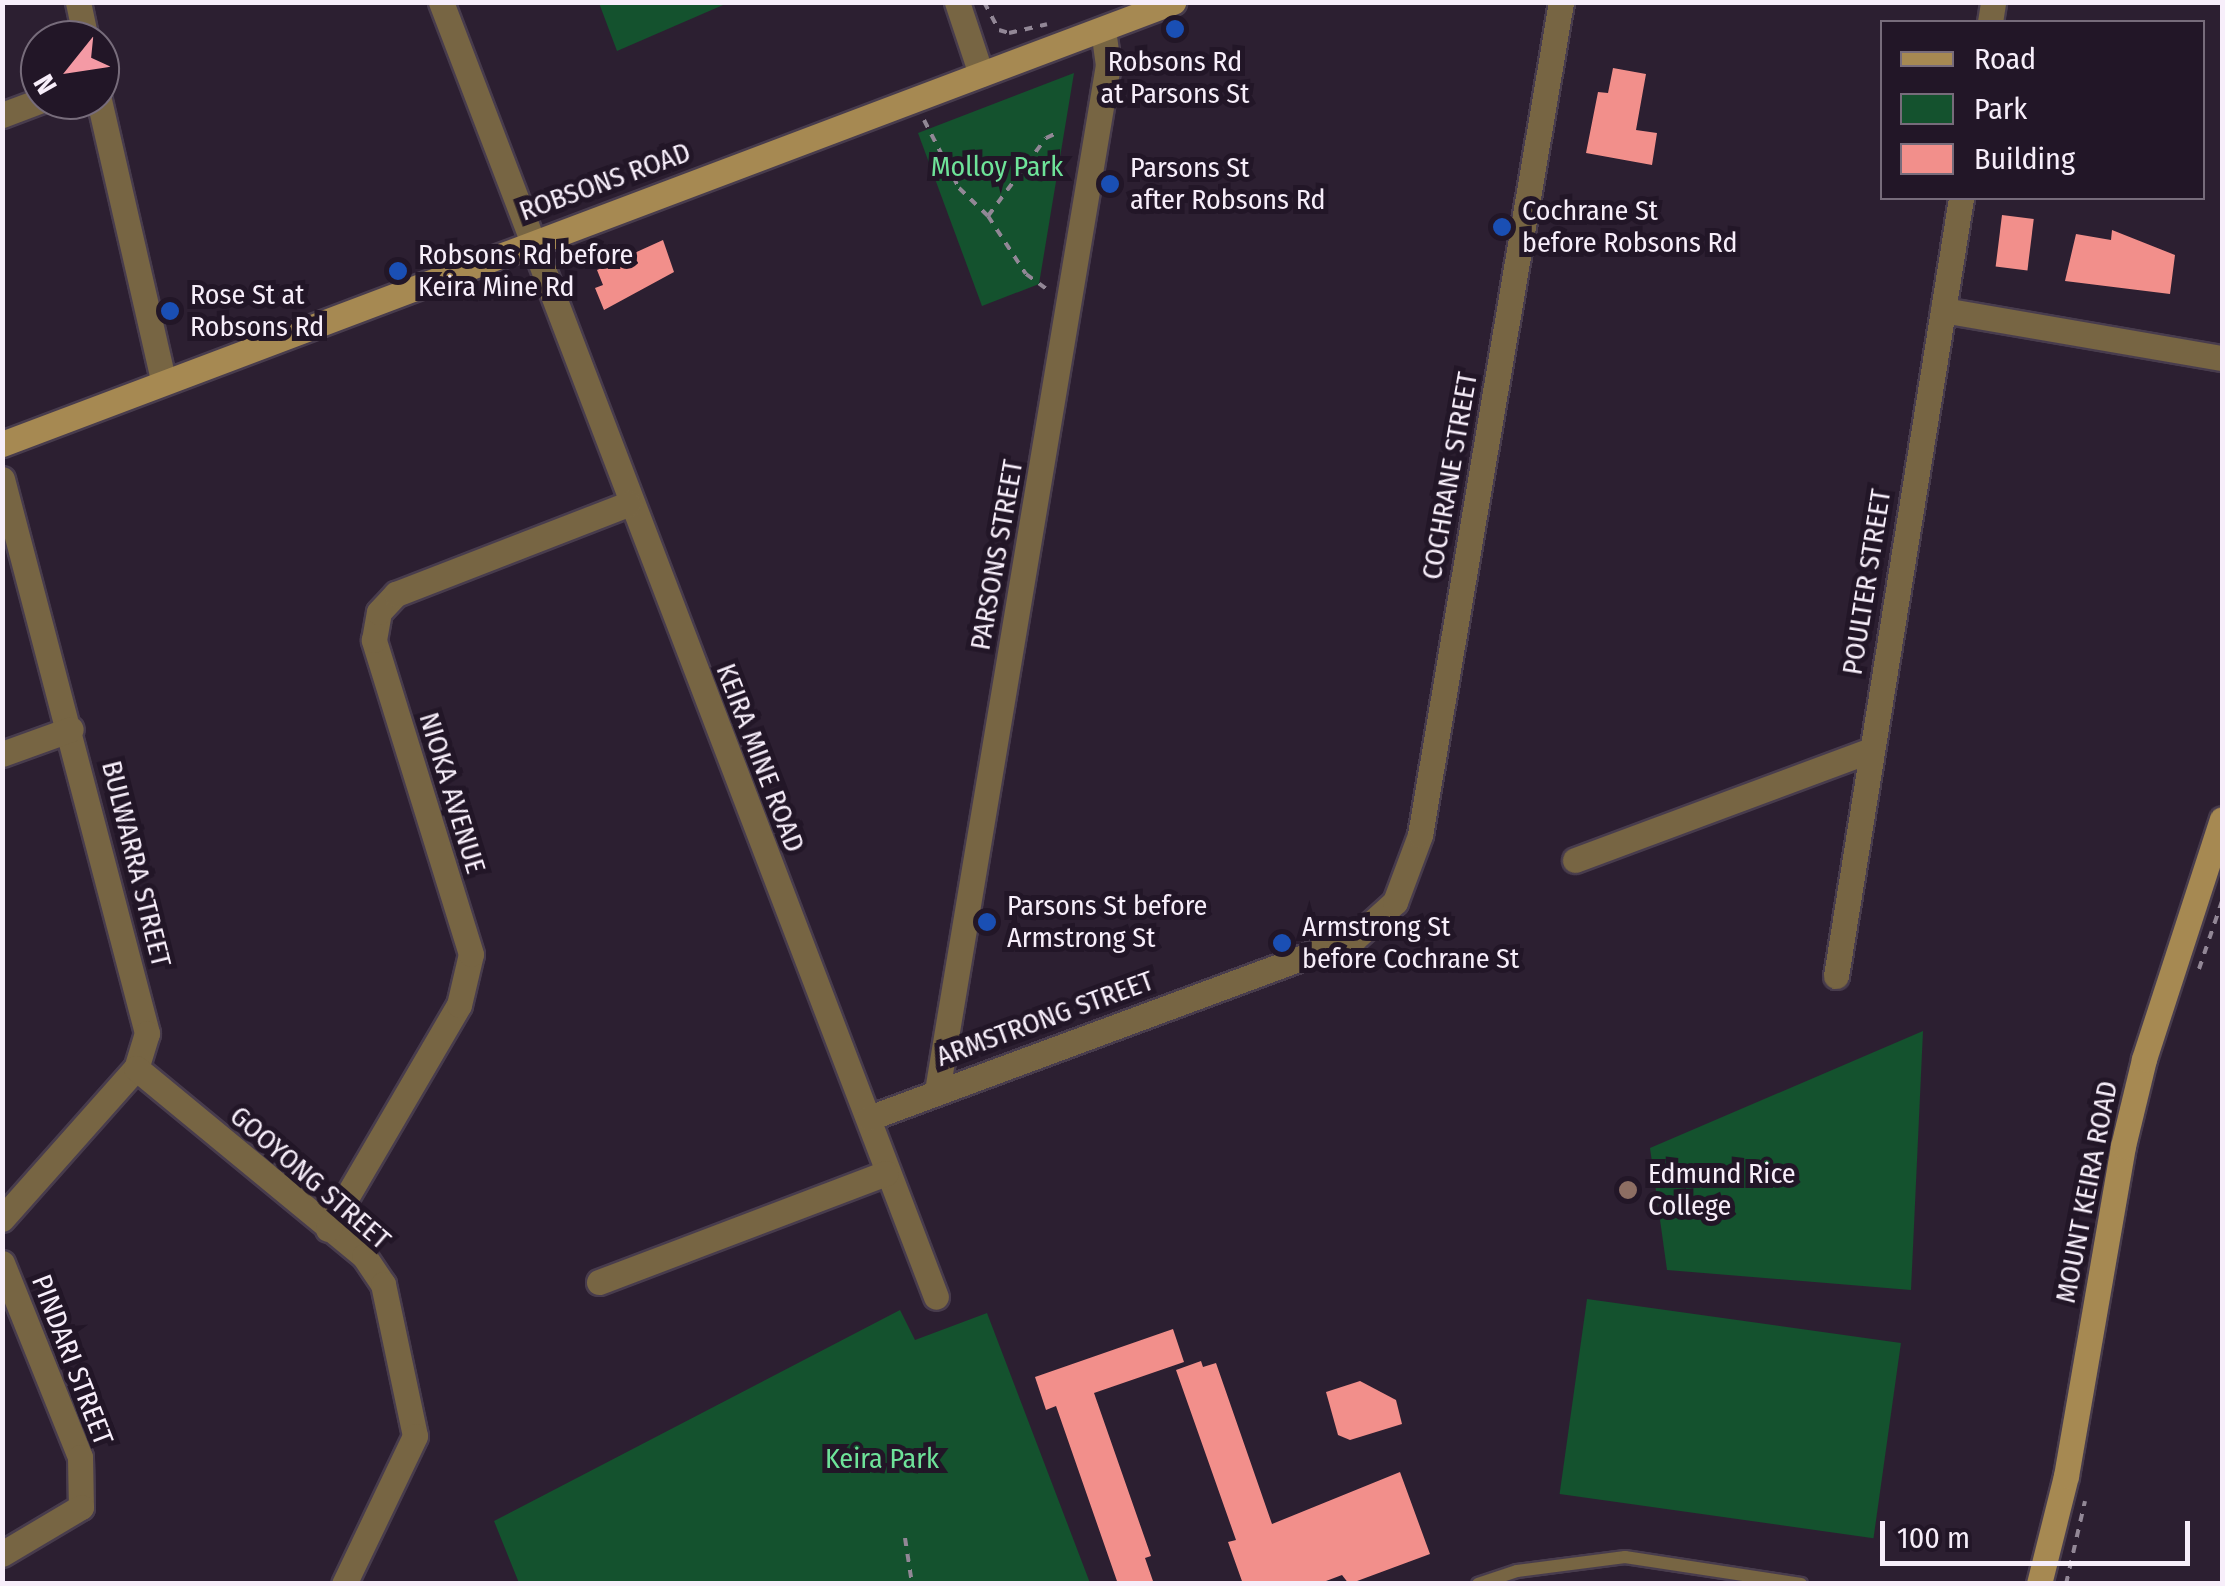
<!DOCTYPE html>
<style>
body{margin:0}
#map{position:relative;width:2225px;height:1586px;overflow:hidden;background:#2c1f31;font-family:"Fira Sans Condensed",sans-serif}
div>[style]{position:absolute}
.green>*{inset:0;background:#14522e;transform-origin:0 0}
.building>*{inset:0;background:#f28f8b;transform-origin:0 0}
.path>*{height:4px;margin-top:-2px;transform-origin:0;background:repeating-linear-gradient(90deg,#928796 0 8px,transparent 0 16px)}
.roads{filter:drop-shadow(2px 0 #483c4d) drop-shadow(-2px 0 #483c4d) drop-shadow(0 2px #483c4d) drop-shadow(0 -2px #483c4d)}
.lane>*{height:12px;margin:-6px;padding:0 6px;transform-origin:6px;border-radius:6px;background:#776543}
.street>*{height:25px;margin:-12.5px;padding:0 12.5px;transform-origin:12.5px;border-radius:12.5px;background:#776543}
.secondary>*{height:25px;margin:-12.5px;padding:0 12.5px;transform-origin:12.5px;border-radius:12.5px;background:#a68952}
.dots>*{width:28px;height:28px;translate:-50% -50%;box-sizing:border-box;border:5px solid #221627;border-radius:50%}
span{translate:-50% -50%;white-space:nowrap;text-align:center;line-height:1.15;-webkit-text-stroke:10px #221627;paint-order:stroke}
.poi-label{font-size:28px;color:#f7eefa}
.left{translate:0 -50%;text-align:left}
.park-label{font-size:28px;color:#6ee399}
.street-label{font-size:28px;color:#f7eefa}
.frame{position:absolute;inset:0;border:5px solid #f7eefa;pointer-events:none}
.legend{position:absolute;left:1880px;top:20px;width:325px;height:180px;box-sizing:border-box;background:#221627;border:2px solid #776c7b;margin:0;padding:12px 18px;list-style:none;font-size:30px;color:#f7eefa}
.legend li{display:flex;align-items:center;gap:20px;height:50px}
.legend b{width:50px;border:2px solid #776c7b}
.north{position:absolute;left:20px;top:20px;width:100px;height:100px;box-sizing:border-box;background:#221627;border:2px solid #776c7b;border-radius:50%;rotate:240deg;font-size:28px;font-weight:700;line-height:40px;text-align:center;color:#f7eefa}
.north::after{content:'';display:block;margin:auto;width:35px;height:45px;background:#f49aa5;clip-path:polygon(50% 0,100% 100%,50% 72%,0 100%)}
.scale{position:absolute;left:1880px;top:1521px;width:310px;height:45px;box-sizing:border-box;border:5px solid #f7eefa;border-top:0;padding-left:12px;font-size:30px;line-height:35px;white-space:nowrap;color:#f7eefa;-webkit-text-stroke:8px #221627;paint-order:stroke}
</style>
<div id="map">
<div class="green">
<div style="clip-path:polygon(730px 2px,617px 51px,599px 3px,599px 2px)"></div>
<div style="clip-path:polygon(1074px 73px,1039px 284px,982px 306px,918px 133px)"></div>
<div style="clip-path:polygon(1923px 1031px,1911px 1290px,1667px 1270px,1650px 1148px)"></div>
<div style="left:1587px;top:1299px;width:317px;height:197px;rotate:8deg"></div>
<div style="clip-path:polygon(900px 1310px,915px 1340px,987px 1313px,1090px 1583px,519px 1583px,494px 1521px)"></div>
</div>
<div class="building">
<div style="clip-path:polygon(1613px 68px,1646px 74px,1636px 130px,1657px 133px,1652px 165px,1586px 153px,1598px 92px,1608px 93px)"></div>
<div style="left:2002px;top:215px;width:32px;height:52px;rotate:7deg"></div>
<div style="clip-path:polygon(2112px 230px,2175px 255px,2170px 294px,2065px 281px,2076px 234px,2111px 240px)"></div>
<div style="clip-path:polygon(663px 240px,674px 272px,604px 310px,595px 288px,603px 285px,597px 270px)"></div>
<div style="clip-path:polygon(1173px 1329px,1184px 1362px,1094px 1393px,1151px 1556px,1145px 1558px,1154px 1584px,1118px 1584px,1056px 1406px,1046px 1410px,1035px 1377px)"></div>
<div style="clip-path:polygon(1201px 1361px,1203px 1367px,1216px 1363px,1272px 1524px,1400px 1472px,1430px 1554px,1349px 1584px,1342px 1575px,1318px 1584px,1243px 1584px,1228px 1542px,1236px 1540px,1176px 1370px)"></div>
<div style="clip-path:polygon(1360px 1381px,1396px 1400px,1402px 1424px,1350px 1440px,1338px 1435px,1326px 1392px)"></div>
</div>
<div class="path">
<div style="left:984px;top:2px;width:32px;rotate:62deg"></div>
<div style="left:999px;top:30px;width:10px;rotate:17deg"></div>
<div style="left:1009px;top:33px;width:39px;rotate:-13deg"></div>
<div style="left:924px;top:120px;width:76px;rotate:62.8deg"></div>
<div style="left:959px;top:188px;width:40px;rotate:44deg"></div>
<div style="left:988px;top:216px;width:69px;rotate:56.8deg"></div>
<div style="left:1026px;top:274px;width:29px;rotate:36deg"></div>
<div style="left:988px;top:216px;width:97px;rotate:-53.4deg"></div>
<div style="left:1046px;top:138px;width:14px;rotate:-25deg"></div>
<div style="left:2199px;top:969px;width:72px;rotate:-71.3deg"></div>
<div style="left:905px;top:1538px;width:47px;rotate:81.3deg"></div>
<div style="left:2066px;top:1584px;width:85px;rotate:-77.1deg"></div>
</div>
<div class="roads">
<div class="lane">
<div style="left:1478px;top:1584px;width:41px;rotate:-18.4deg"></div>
<div style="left:1517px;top:1571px;width:109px;rotate:-7.4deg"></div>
<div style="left:1625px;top:1557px;width:178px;rotate:8.7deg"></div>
</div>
<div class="street">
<div style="left:78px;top:2px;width:39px;rotate:78deg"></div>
<div style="left:441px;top:2px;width:1386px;rotate:69.08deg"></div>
<div style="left:957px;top:2px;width:76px;rotate:71.6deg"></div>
<div style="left:1990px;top:22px;width:20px;rotate:-81deg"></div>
<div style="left:99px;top:100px;width:287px;rotate:77.1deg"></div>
<div style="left:2px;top:115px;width:43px;rotate:-20.6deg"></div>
<div style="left:1943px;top:310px;width:283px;rotate:9.8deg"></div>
<div style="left:2px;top:479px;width:573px;rotate:75.33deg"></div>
<div style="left:147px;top:1033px;width:37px;rotate:107deg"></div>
<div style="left:136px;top:1068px;width:202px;rotate:131.6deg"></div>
<div style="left:2px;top:754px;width:73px;rotate:-19.9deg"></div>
<div style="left:1575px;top:860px;width:315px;rotate:-20.4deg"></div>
<div style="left:1836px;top:976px;width:788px;rotate:-80.87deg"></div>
<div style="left:136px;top:1068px;width:296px;rotate:39.5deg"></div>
<div style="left:364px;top:1256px;width:34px;rotate:56deg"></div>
<div style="left:383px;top:1284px;width:155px;rotate:78.1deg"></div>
<div style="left:415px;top:1436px;width:164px;rotate:115.6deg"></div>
<div style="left:937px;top:1091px;width:1040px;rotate:-80.54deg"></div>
<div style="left:1108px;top:65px;width:36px;rotate:-98deg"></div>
<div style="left:869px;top:1118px;width:518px;rotate:-20.32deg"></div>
<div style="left:1355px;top:938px;width:54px;rotate:-42deg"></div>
<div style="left:1395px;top:902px;width:72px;rotate:-69.5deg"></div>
<div style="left:1420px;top:835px;width:845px;rotate:-80.39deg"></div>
<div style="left:328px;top:1229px;width:259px;rotate:-59.7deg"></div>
<div style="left:459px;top:1005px;width:52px;rotate:-76.8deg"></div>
<div style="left:471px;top:954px;width:329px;rotate:-107.2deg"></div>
<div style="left:374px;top:640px;width:28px;rotate:-80deg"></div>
<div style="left:379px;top:612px;width:25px;rotate:-47deg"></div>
<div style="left:396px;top:594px;width:249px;rotate:-21.2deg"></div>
<div style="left:2px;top:1263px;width:209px;rotate:68.1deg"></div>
<div style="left:80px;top:1457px;width:50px;rotate:88.9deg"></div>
<div style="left:81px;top:1507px;width:92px;rotate:149.3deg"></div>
<div style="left:599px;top:1282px;width:307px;rotate:-20.8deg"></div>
</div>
<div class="secondary">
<div style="left:2px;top:444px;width:1252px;rotate:-20.68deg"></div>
<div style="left:2039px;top:1584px;width:111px;rotate:-76deg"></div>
<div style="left:2066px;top:1476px;width:335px;rotate:-80.2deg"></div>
<div style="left:2123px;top:1146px;width:89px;rotate:-76.4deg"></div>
<div style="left:2144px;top:1059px;width:252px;rotate:-72deg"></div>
</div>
</div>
<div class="dots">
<div style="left:1175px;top:29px;background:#1a4fb4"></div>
<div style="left:1110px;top:184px;background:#1a4fb4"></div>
<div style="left:1502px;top:227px;background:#1a4fb4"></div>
<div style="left:398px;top:271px;background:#1a4fb4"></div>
<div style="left:170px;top:311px;background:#1a4fb4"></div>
<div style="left:987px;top:922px;background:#1a4fb4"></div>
<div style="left:1282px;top:943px;background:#1a4fb4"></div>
<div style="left:1628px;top:1190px;background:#8d6e63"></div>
</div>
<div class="poi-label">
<span style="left:1175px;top:78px">Robsons Rd<br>at Parsons St</span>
<span class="left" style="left:1130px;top:184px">Parsons St<br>after Robsons Rd</span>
<span class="left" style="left:1522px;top:227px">Cochrane St<br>before Robsons Rd</span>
<span class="left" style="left:418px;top:271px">Robsons Rd before<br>Keira Mine Rd</span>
<span class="left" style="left:190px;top:311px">Rose St at<br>Robsons Rd</span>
<span class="left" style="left:1007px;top:922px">Parsons St before<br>Armstrong St</span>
<span class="left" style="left:1302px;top:943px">Armstrong St<br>before Cochrane St</span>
<span class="left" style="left:1648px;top:1190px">Edmund Rice<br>College</span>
</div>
<div class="park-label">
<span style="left:997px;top:167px">Molloy Park</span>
<span style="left:882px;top:1459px">Keira Park</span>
</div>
<div class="street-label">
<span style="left:605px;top:182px;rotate:-20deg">ROBSONS ROAD</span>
<span style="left:1450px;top:476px;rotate:-80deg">COCHRANE STREET</span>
<span style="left:997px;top:555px;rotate:-80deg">PARSONS STREET</span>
<span style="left:1867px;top:582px;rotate:-81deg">POULTER STREET</span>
<span style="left:760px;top:758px;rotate:69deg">KEIRA MINE ROAD</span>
<span style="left:452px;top:793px;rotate:73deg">NIOKA AVENUE</span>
<span style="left:136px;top:864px;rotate:76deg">BULWARRA STREET</span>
<span style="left:1045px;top:1019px;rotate:-20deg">ARMSTRONG STREET</span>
<span style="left:310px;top:1178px;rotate:41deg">GOOYONG STREET</span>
<span style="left:2087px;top:1192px;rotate:-79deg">MOUNT KEIRA ROAD</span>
<span style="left:72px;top:1360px;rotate:69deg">PINDARI STREET</span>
</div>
<div class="frame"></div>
<ul class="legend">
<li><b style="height:12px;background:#a68952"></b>Road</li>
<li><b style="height:28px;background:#14522e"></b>Park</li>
<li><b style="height:28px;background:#f28f8b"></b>Building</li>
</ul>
<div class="north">N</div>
<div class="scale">100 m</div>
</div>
